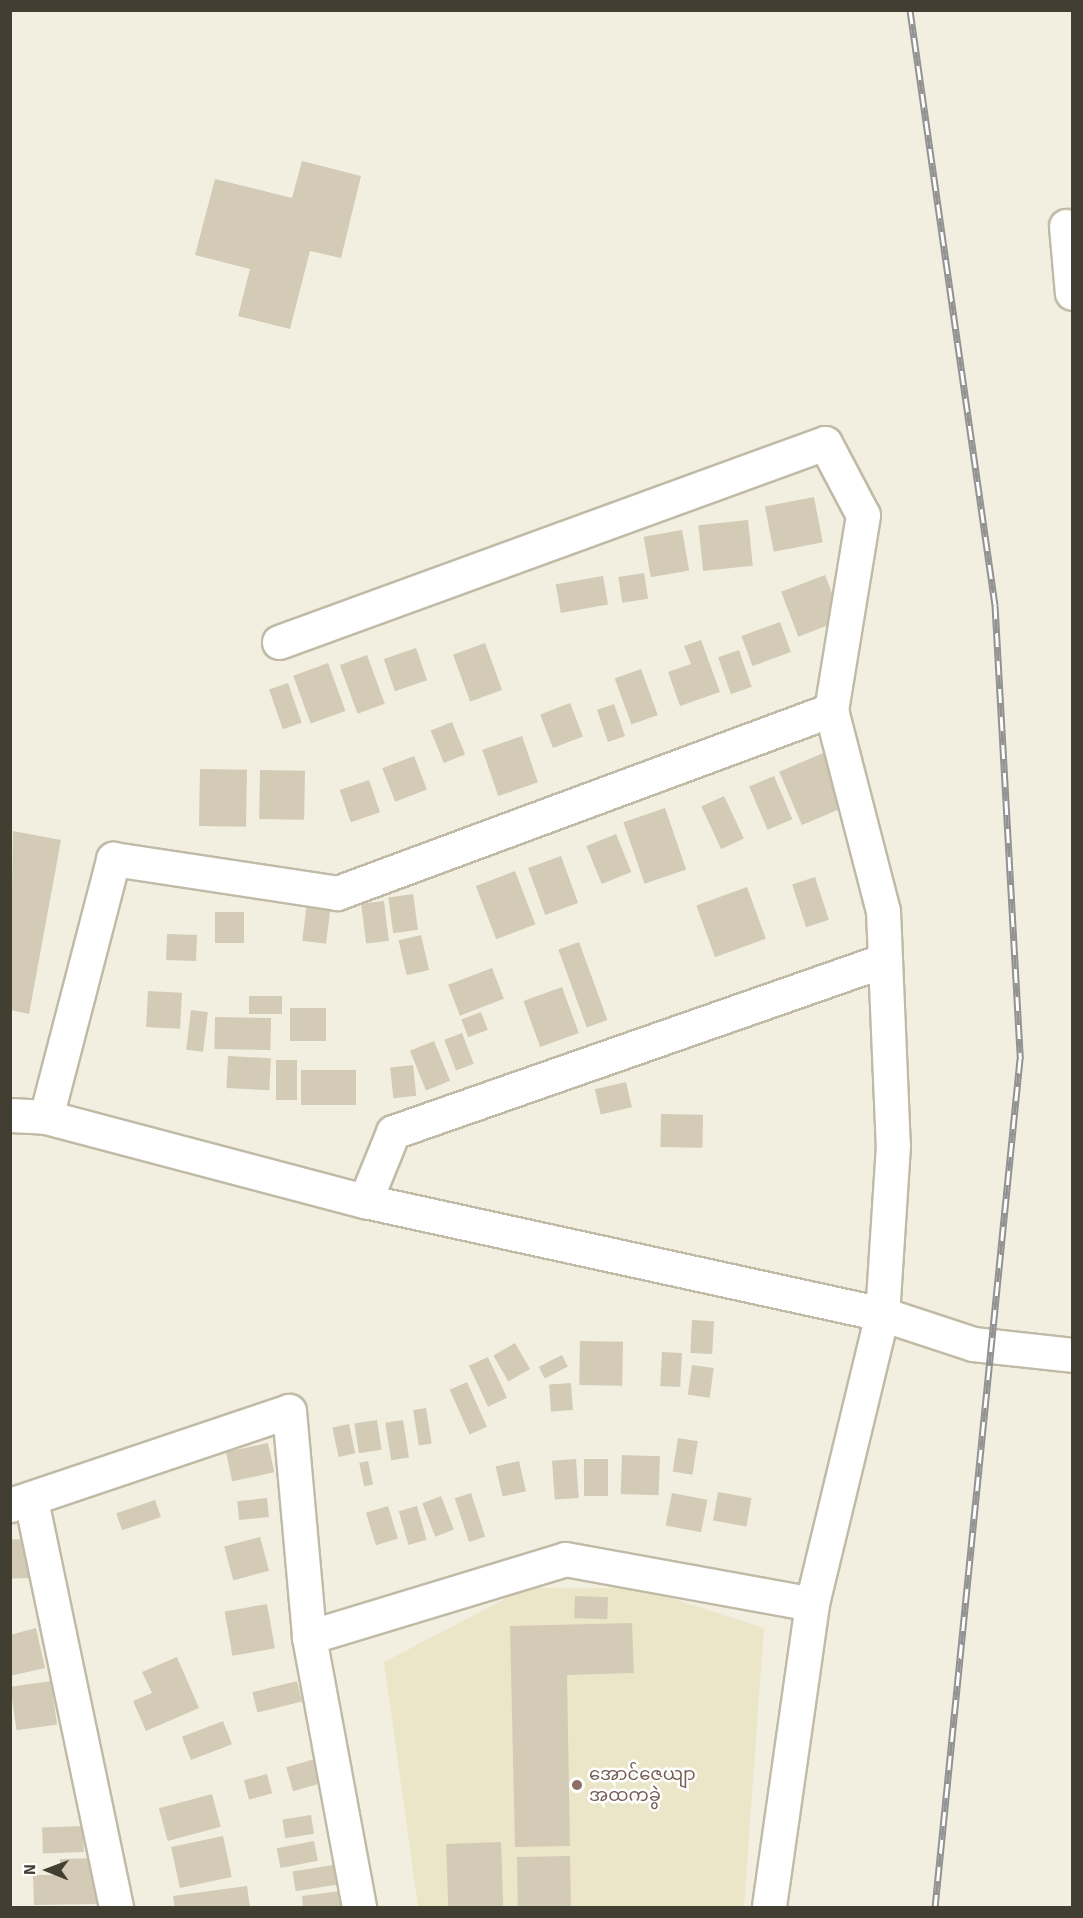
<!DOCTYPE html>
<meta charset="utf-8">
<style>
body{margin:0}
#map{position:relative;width:1083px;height:1918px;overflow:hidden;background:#f2efe1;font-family:Signika,"Noto Sans Myanmar",sans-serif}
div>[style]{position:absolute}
.education>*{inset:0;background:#ece6c9}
.building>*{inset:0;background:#d3cbb6;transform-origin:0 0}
.roads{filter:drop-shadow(2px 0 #c0baa6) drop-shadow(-2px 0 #c0baa6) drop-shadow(0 2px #c0baa6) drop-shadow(0 -2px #c0baa6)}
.minor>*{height:33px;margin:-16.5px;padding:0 16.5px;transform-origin:16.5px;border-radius:16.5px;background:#fff}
.tertiary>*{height:33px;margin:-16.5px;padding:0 16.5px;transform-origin:16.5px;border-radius:16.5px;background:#fff}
.rail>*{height:7px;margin-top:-3.5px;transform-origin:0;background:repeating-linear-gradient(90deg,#fff 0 14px,#929292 0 28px);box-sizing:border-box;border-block:2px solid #929292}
.dots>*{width:16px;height:16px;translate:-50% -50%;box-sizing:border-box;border:3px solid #fff;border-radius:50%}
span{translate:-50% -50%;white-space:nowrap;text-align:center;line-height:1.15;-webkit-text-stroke:5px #fff;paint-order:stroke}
.education-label{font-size:18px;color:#785e54}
.left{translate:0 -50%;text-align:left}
.frame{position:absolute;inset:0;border:12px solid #433e32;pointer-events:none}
.north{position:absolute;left:18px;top:1840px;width:60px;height:60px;-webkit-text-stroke:4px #fff;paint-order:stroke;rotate:271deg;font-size:16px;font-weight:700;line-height:24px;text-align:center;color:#433e32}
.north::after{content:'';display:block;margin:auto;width:21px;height:27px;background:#433e32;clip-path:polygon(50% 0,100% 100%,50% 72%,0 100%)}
</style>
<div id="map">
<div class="education">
<div style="clip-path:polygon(526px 1588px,640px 1588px,764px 1628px,744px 1907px,418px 1907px,384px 1662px)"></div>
</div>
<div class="building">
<div style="clip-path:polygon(302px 161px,361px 176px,341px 258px,310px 251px,290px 329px,238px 316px,250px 269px,195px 255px,215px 179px,292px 198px)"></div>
<div style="left:814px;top:497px;width:46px;height:50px;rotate:79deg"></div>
<div style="left:748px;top:520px;width:46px;height:50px;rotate:84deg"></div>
<div style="left:682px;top:530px;width:41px;height:39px;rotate:80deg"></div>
<div style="left:644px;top:573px;width:26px;height:26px;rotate:81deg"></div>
<div style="left:825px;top:575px;width:48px;height:47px;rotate:69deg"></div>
<div style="left:603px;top:576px;width:29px;height:48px;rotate:80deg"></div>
<div style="left:780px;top:622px;width:32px;height:41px;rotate:70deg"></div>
<div style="clip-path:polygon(701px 640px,720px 692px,680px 706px,668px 672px,691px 664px,684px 646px)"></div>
<div style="left:485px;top:643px;width:50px;height:34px;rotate:70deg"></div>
<div style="left:416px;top:648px;width:34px;height:34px;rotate:71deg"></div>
<div style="left:739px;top:650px;width:39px;height:22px;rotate:71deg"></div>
<div style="left:367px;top:655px;width:52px;height:29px;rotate:70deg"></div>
<div style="left:328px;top:663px;width:51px;height:37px;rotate:70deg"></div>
<div style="left:641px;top:669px;width:49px;height:28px;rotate:70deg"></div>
<div style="left:288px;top:683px;width:42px;height:20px;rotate:71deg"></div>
<div style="left:570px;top:703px;width:36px;height:32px;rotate:69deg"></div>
<div style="left:614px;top:704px;width:34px;height:18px;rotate:71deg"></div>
<div style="left:452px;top:722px;width:35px;height:23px;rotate:68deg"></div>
<div style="left:522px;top:736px;width:49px;height:42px;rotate:71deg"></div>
<div style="left:828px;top:751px;width:58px;height:53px;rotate:67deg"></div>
<div style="left:414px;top:756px;width:36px;height:34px;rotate:69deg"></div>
<div style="left:200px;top:769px;width:47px;height:57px;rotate:1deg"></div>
<div style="left:260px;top:770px;width:45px;height:49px;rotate:1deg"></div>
<div style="left:774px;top:776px;width:47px;height:27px;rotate:67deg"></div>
<div style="left:369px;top:780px;width:34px;height:31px;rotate:71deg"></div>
<div style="left:724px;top:796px;width:47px;height:25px;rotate:65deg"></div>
<div style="left:665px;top:808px;width:65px;height:44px;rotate:71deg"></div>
<div style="clip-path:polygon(13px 831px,61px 840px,29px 1014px,10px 1010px)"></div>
<div style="left:616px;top:834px;width:41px;height:32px;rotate:68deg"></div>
<div style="left:561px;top:856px;width:50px;height:35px;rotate:70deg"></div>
<div style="left:515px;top:871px;width:57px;height:42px;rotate:69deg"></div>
<div style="left:815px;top:877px;width:45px;height:24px;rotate:72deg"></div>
<div style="left:747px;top:887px;width:55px;height:54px;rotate:70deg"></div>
<div style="left:413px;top:894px;width:36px;height:25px;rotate:82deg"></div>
<div style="left:384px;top:901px;width:40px;height:23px;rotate:83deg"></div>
<div style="left:307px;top:902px;width:24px;height:39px;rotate:7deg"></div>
<div style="left:215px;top:912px;width:29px;height:31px"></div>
<div style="left:167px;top:934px;width:30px;height:26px;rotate:2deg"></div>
<div style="left:421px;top:935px;width:36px;height:23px;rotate:77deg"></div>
<div style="left:579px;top:942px;width:83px;height:22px;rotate:70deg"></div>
<div style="left:492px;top:968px;width:33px;height:47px;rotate:69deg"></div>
<div style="left:562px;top:987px;width:49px;height:41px;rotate:70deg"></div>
<div style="left:148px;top:991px;width:34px;height:36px;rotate:3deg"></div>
<div style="left:249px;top:996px;width:33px;height:18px"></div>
<div style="left:326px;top:1008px;width:33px;height:36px;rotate:90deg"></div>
<div style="left:191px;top:1010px;width:17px;height:40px;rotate:7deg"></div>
<div style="left:481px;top:1012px;width:19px;height:21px;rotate:69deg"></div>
<div style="left:215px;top:1017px;width:56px;height:32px;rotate:1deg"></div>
<div style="left:462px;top:1033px;width:33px;height:19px;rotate:69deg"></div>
<div style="left:434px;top:1041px;width:43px;height:26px;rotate:68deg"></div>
<div style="left:228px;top:1056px;width:43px;height:32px;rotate:3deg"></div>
<div style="left:276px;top:1060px;width:21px;height:40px"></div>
<div style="left:413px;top:1065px;width:31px;height:23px;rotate:84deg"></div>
<div style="left:356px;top:1070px;width:35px;height:55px;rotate:90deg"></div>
<div style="left:626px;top:1082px;width:26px;height:32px;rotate:77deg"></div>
<div style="left:661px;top:1114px;width:42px;height:33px;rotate:1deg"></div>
<div style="left:692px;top:1320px;width:22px;height:33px;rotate:3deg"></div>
<div style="left:580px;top:1341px;width:43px;height:44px;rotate:1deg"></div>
<div style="left:515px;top:1343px;width:30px;height:25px;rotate:60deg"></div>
<div style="left:662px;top:1352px;width:20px;height:34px;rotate:3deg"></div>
<div style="left:562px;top:1355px;width:13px;height:26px;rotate:63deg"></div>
<div style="left:488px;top:1357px;width:45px;height:21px;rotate:65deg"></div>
<div style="left:692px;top:1365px;width:22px;height:30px;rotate:8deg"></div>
<div style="left:467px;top:1382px;width:49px;height:19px;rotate:66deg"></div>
<div style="left:571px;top:1383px;width:27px;height:22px;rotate:86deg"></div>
<div style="left:426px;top:1408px;width:36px;height:13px;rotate:81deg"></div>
<div style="left:377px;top:1420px;width:30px;height:23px;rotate:81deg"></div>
<div style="left:403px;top:1420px;width:38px;height:18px;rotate:81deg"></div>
<div style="left:349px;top:1424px;width:30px;height:17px;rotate:78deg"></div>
<div style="left:678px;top:1438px;width:20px;height:34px;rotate:9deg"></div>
<div style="left:268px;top:1443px;width:30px;height:43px;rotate:78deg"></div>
<div style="left:622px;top:1455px;width:38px;height:39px;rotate:2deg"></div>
<div style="left:576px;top:1459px;width:39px;height:24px;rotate:86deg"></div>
<div style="left:584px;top:1459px;width:24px;height:37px"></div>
<div style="left:368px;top:1461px;width:24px;height:9px;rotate:78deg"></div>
<div style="left:519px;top:1461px;width:31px;height:24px;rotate:77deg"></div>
<div style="left:718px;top:1492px;width:34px;height:29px;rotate:10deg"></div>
<div style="left:471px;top:1493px;width:46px;height:17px;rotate:72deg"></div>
<div style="left:672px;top:1493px;width:36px;height:33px;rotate:11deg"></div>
<div style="left:441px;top:1496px;width:36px;height:20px;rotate:69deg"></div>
<div style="left:267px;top:1498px;width:19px;height:30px;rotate:84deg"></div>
<div style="left:155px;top:1500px;width:18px;height:41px;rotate:71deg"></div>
<div style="left:388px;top:1506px;width:34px;height:23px;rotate:73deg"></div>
<div style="left:417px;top:1506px;width:35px;height:19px;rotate:74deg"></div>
<div style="left:260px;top:1537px;width:35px;height:37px;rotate:75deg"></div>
<div style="left:34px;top:1539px;width:39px;height:24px;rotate:89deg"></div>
<div style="left:575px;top:1596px;width:33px;height:22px;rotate:2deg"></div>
<div style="left:267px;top:1604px;width:45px;height:43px;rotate:80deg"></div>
<div style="clip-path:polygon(632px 1623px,634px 1673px,567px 1675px,570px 1846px,515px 1847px,510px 1626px)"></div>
<div style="clip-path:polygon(36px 1628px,45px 1668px,10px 1676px,10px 1635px)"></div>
<div style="clip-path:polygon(177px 1657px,199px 1708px,146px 1731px,133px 1701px,152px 1693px,142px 1672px)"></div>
<div style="left:51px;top:1681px;width:44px;height:41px;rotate:82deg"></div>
<div style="left:297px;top:1681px;width:21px;height:46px;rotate:76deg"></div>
<div style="left:223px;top:1721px;width:25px;height:44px;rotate:69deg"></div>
<div style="left:315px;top:1759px;width:25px;height:30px;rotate:74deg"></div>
<div style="left:267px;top:1774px;width:20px;height:24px;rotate:75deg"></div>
<div style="left:212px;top:1794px;width:34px;height:55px;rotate:75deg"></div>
<div style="left:311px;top:1815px;width:19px;height:29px;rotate:81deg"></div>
<div style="left:83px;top:1826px;width:26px;height:41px;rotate:88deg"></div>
<div style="left:223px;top:1836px;width:42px;height:53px;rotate:78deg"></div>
<div style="left:314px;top:1841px;width:20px;height:38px;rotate:79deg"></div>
<div style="left:501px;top:1842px;width:66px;height:55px;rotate:88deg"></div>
<div style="left:570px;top:1856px;width:52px;height:53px;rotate:89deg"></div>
<div style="clip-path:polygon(96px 1858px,97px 1904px,34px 1905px,33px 1875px,60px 1875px,60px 1859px)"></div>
<div style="left:333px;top:1865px;width:20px;height:41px;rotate:81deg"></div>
<div style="clip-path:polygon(247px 1886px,250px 1908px,175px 1908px,173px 1896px)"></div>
<div style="clip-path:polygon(348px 1890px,350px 1908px,303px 1908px,302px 1896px)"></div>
</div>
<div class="roads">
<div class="minor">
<div style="left:1066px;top:226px;width:67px;rotate:84.9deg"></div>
<div style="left:279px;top:642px;width:581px;rotate:-20.03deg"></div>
<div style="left:825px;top:443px;width:81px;rotate:62.2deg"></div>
<div style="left:863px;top:515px;width:198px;rotate:99.3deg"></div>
<div style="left:831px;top:710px;width:208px;rotate:75.5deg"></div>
<div style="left:883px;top:911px;width:234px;rotate:87.6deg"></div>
<div style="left:893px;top:1145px;width:169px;rotate:93.7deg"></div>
<div style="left:882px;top:1314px;width:298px;rotate:103.6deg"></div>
<div style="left:812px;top:1604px;width:307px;rotate:98.1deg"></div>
<div style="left:46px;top:1117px;width:267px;rotate:-75.4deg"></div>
<div style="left:113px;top:859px;width:227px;rotate:8.6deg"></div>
<div style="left:337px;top:893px;width:527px;rotate:-20.33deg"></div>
<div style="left:365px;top:1201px;width:74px;rotate:-67.9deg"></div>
<div style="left:393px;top:1132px;width:521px;rotate:-19.27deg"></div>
<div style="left:31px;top:1500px;width:417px;rotate:78.2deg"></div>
<div style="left:10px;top:1505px;width:294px;rotate:-18.6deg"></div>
<div style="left:289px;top:1411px;width:227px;rotate:84.9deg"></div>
<div style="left:309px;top:1637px;width:276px;rotate:79.5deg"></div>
<div style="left:309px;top:1637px;width:268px;rotate:-16.9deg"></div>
<div style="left:565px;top:1559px;width:251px;rotate:10.3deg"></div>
</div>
<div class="tertiary">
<div style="left:10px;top:1115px;width:36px;rotate:3deg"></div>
<div style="left:46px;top:1117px;width:330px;rotate:14.8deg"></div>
<div style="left:365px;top:1201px;width:529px;rotate:12.33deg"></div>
<div style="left:882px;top:1314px;width:96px;rotate:18.2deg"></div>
<div style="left:973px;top:1344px;width:100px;rotate:6.3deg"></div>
</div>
</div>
<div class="rail">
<div style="left:910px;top:10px;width:601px;rotate:81.87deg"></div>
<div style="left:995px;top:605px;width:455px;rotate:86.8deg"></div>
<div style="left:1020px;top:1059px;width:853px;rotate:95.72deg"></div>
</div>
<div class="dots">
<div style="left:577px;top:1785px;background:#8d6e63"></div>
</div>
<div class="education-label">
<span class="left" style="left:589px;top:1785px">အောင်ဇေယျာ<br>အထကခွဲ</span>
</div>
<div class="frame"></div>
<div class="north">N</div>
</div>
